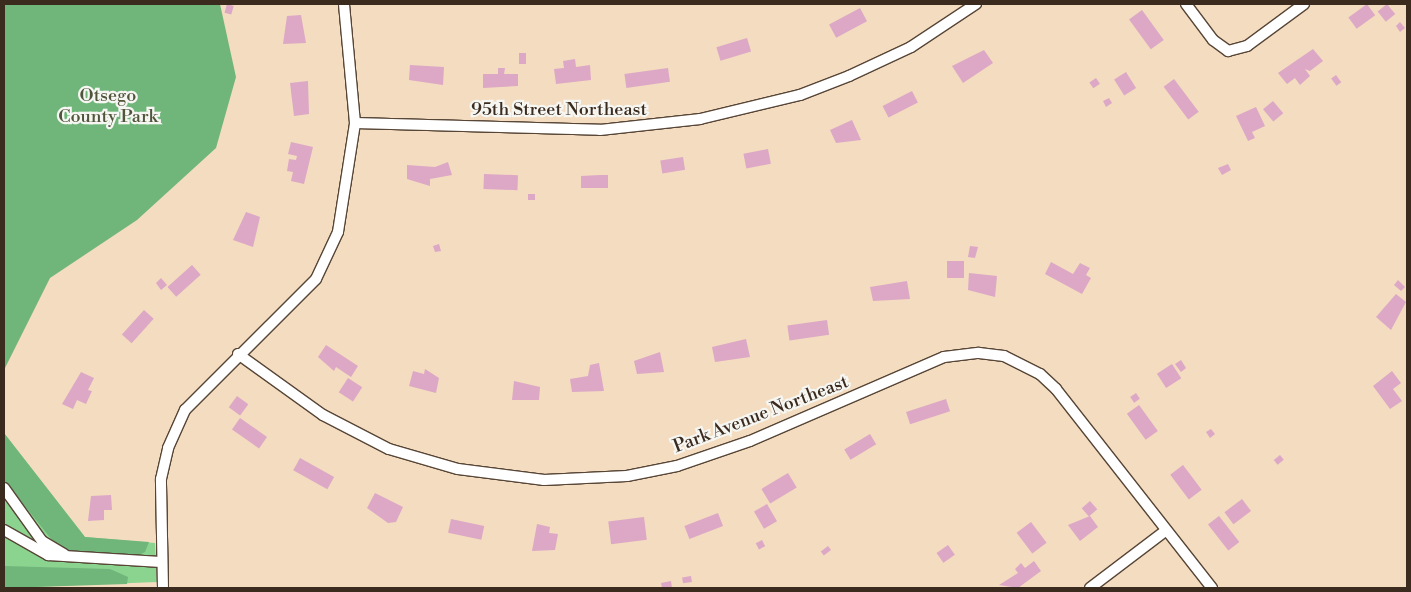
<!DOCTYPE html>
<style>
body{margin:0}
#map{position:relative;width:1411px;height:592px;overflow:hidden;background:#f3dcbf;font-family:"Libre Bodoni",serif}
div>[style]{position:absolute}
.green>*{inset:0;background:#8bd490}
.forest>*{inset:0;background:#70b67a}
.building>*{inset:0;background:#dca8c6;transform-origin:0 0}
.roads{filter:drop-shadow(1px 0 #574536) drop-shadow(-1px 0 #574536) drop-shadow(0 1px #574536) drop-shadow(0 -1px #574536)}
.minor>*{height:10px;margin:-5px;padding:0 5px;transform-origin:5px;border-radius:5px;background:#fff}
span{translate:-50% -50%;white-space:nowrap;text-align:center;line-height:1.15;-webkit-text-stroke:4.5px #f6f6f2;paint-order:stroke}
.park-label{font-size:18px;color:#4f543a}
.street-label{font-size:18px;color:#3b2a1e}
.frame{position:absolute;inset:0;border:5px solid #3b2a1e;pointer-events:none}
</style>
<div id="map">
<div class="green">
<div style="clip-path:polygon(4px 433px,85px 537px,155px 543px,157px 582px,4px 588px)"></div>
</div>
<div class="forest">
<div style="clip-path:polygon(4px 4px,220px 4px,236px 77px,216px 148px,137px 220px,50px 278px,4px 370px)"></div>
<div style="clip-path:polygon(4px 433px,85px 537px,149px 542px,145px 552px,136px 556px,71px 552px,56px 545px,4px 480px)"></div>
<div style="clip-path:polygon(4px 566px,110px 569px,128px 577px,127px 584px,4px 588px)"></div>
</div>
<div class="building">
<div style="left:227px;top:4px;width:7px;height:9px;rotate:16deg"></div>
<div style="left:1367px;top:4px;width:14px;height:23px;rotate:54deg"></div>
<div style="left:1387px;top:4px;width:13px;height:12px;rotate:51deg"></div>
<div style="left:860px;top:8px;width:15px;height:35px;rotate:62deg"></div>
<div style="left:1142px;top:10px;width:37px;height:16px;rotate:54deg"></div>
<div style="clip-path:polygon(301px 15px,306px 43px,283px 44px,287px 16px)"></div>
<div style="clip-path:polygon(1400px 22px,1405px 28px,1400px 32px,1396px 26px)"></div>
<div style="left:747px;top:38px;width:14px;height:32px;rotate:73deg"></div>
<div style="clip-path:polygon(1313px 49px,1323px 61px,1310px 71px,1305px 69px,1310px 76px,1300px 85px,1295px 78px,1287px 84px,1278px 73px)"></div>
<div style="clip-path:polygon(984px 50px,993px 63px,963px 83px,952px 66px)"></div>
<div style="left:519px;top:53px;width:7px;height:11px"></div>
<div style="clip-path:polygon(575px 59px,576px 67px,590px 65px,591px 80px,556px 84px,554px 69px,564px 68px,563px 61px)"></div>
<div style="clip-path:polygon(410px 65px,444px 67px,443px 85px,409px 80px)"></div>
<div style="clip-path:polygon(498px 68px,505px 68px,504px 74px,518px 74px,518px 86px,483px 88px,483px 74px,498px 74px)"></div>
<div style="left:668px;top:68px;width:14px;height:44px;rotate:82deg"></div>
<div style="left:1126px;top:72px;width:19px;height:14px;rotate:58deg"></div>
<div style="left:1336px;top:75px;width:9px;height:6px;rotate:54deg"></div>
<div style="left:1096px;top:78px;width:7px;height:8px;rotate:56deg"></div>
<div style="left:1174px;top:79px;width:41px;height:13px;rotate:53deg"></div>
<div style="clip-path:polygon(308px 81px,309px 114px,294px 116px,290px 83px)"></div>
<div style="left:912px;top:91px;width:13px;height:33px;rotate:63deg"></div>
<div style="clip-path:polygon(1109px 98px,1112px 103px,1106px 107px,1103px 101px)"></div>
<div style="left:1273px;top:101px;width:16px;height:13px;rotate:50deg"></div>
<div style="clip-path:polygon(1256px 107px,1265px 126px,1252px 132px,1255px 138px,1248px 141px,1236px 116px)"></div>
<div style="clip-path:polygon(852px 120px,861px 140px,836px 143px,830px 130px)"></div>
<div style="clip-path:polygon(291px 142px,313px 147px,304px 184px,291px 181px,293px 172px,287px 171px,289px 159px,296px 160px,297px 156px,288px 154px)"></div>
<div style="left:768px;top:149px;width:15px;height:25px;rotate:79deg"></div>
<div style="left:683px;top:157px;width:13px;height:23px;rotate:81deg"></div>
<div style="clip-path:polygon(448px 162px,452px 175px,430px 179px,430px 186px,407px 179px,407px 165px,435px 167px)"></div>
<div style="clip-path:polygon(1228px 164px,1231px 170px,1222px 175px,1218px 168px)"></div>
<div style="left:484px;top:174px;width:34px;height:15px;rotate:2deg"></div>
<div style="clip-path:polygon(600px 175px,608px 175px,608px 188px,581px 188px,581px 176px)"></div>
<div style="left:528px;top:194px;width:7px;height:6px"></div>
<div style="clip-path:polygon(246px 212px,260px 217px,253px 247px,233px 240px)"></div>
<div style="clip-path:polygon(439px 244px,441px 251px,435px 252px,433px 246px)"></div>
<div style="clip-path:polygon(970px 246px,978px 247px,975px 258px,968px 257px)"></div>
<div style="left:947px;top:261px;width:17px;height:17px"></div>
<div style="clip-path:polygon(1051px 262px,1073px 274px,1080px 263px,1090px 268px,1086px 275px,1091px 278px,1082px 294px,1045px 274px)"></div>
<div style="left:192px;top:265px;width:13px;height:33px;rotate:48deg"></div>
<div style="clip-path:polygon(969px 273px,997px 276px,995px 297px,968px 290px)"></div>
<div style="clip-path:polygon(161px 278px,167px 285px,161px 290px,156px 283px)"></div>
<div style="clip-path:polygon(1398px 280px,1405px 287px,1401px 291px,1394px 285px)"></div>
<div style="clip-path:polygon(907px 281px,910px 299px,873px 301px,870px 287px)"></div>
<div style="clip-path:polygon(1396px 294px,1406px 302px,1391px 330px,1376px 317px)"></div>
<div style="left:144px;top:310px;width:13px;height:33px;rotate:42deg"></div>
<div style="left:827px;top:320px;width:15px;height:40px;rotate:82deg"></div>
<div style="clip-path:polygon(746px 339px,750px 357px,715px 362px,712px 347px)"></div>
<div style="clip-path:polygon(326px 345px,358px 366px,351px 377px,336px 367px,334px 371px,318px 357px)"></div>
<div style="clip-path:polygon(660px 352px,664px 372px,637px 374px,634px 361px)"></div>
<div style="clip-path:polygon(1181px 360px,1186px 368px,1181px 372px,1175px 364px)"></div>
<div style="clip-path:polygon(599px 363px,604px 391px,572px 392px,570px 379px,588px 376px,590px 365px)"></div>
<div style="left:1172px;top:364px;width:17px;height:18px;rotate:57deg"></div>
<div style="clip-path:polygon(425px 369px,439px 378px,436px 393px,409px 386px,413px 371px,424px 374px)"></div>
<div style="clip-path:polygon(1392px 371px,1401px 383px,1393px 389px,1402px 401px,1390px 409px,1373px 386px)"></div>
<div style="clip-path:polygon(81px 372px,94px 378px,88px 390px,92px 391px,86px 404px,77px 400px,73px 409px,62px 404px)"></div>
<div style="left:348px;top:378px;width:17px;height:17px;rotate:33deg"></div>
<div style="clip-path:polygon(514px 381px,540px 387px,539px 400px,512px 400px)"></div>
<div style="left:1136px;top:393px;width:7px;height:7px;rotate:56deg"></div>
<div style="left:237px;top:396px;width:14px;height:14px;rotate:36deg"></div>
<div style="left:946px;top:399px;width:13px;height:42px;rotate:72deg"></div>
<div style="left:1139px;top:405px;width:32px;height:15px;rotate:54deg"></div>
<div style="left:240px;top:418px;width:33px;height:14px;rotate:35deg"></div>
<div style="clip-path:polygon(1211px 429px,1215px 434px,1210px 438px,1206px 432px)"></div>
<div style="left:870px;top:434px;width:12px;height:30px;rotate:59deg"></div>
<div style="left:1280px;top:455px;width:6px;height:8px;rotate:51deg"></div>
<div style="left:300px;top:458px;width:39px;height:14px;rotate:29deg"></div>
<div style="left:1183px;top:465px;width:31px;height:16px;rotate:53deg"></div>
<div style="left:788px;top:473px;width:17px;height:31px;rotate:59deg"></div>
<div style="clip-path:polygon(375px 493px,403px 507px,396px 522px,388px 523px,367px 508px)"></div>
<div style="clip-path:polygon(111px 495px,112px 510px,104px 510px,104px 520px,88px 521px,91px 496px)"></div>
<div style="left:1242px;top:499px;width:15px;height:22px;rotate:53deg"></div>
<div style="left:1090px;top:501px;width:11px;height:11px;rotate:49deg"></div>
<div style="left:767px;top:504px;width:20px;height:15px;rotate:60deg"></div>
<div style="left:718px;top:513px;width:14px;height:36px;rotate:69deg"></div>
<div style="clip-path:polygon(1090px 516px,1098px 527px,1080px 541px,1068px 525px)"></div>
<div style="left:1219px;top:516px;width:33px;height:14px;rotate:52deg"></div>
<div style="left:644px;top:517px;width:23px;height:36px;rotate:83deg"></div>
<div style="left:451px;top:519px;width:34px;height:14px;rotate:12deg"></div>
<div style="left:1031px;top:522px;width:26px;height:18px;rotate:53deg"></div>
<div style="clip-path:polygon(537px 524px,550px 527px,549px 533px,558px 534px,555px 550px,532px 551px)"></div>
<div style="left:762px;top:540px;width:7px;height:7px;rotate:63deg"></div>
<div style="left:948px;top:545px;width:12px;height:14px;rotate:55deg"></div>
<div style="left:828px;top:546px;width:5px;height:9px;rotate:53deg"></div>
<div style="clip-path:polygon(1034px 561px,1041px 571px,1018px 588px,999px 585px,1018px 573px,1015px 569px,1021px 563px,1025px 568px)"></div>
<div style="left:691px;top:576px;width:6px;height:9px;rotate:81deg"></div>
<div style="clip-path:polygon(671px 581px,672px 588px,662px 588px,661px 583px)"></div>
</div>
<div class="roads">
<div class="minor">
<div style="left:1186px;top:4px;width:45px;rotate:53.1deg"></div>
<div style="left:1213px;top:40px;width:19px;rotate:36deg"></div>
<div style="left:1228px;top:51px;width:20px;rotate:-15deg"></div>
<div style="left:1247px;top:46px;width:71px;rotate:-36.4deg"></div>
<div style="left:355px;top:123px;width:245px;rotate:1.6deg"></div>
<div style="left:600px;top:130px;width:101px;rotate:-6.3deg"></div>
<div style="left:700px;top:119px;width:103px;rotate:-13.5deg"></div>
<div style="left:800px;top:95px;width:53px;rotate:-21.2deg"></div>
<div style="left:849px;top:76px;width:68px;rotate:-25.1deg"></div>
<div style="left:911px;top:47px;width:78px;rotate:-33.5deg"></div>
<div style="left:238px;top:354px;width:105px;rotate:35.7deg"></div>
<div style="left:323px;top:415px;width:74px;rotate:27.3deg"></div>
<div style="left:389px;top:449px;width:72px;rotate:16.2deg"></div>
<div style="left:458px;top:469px;width:87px;rotate:7.3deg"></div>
<div style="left:544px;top:480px;width:83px;rotate:-2.8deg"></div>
<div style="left:627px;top:476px;width:51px;rotate:-11.3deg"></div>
<div style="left:677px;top:466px;width:77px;rotate:-18.9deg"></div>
<div style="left:750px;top:441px;width:211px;rotate:-23.4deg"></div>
<div style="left:944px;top:357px;width:35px;rotate:-7deg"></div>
<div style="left:979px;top:353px;width:25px;rotate:7deg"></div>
<div style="left:1004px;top:356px;width:40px;rotate:26.6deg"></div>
<div style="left:1040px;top:374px;width:22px;rotate:43deg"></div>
<div style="left:1056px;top:389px;width:253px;rotate:51.9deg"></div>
<div style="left:4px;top:488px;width:65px;rotate:54.4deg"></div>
<div style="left:42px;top:541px;width:26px;rotate:31deg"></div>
<div style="left:4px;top:530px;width:51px;rotate:29.6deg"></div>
<div style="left:48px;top:555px;width:113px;rotate:3.5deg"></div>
<div style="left:163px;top:588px;width:109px;rotate:-91.1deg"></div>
<div style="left:161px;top:479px;width:32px;rotate:-77deg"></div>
<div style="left:168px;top:448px;width:42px;rotate:-65.9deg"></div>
<div style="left:185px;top:410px;width:185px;rotate:-45deg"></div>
<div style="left:316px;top:279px;width:52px;rotate:-64.9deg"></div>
<div style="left:338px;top:232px;width:110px;rotate:-81.1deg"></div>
<div style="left:355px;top:123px;width:120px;rotate:-95.3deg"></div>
<div style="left:1090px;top:588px;width:94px;rotate:-37.2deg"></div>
</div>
</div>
<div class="park-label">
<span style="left:108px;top:107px">Otsego<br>County Park</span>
</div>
<div class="street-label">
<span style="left:559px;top:110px">95th Street Northeast</span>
<span style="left:761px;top:415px;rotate:-21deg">Park Avenue Northeast</span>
</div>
<div class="frame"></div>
</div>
